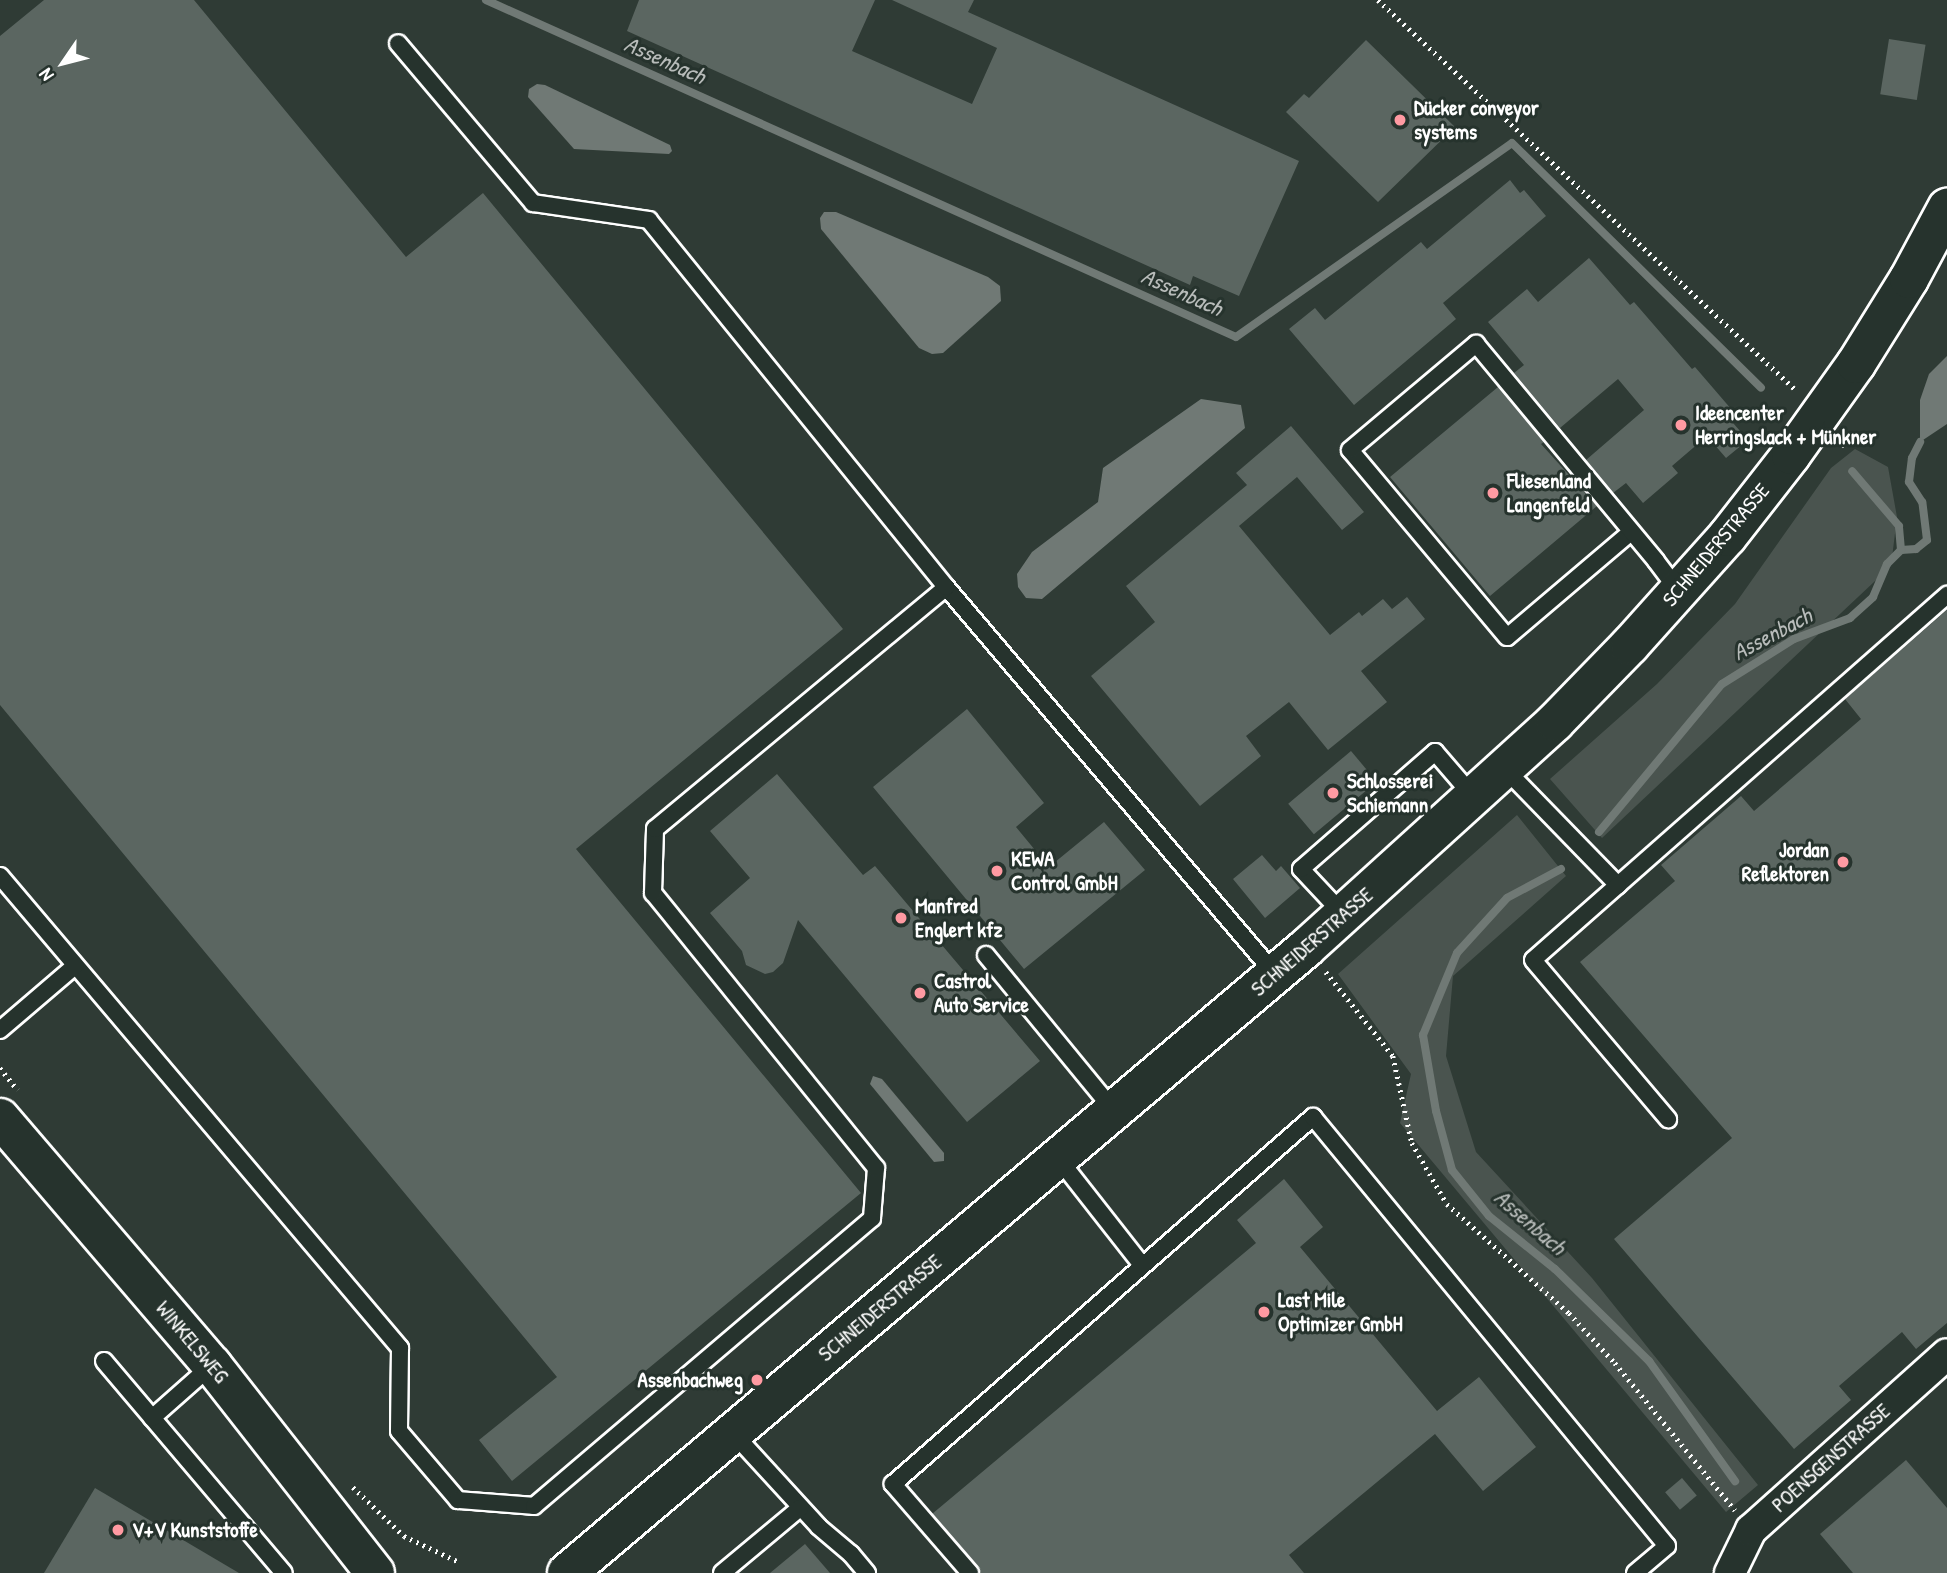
<!DOCTYPE html>
<meta charset="utf-8">
<style>
body{margin:0}
#map{position:relative;width:1947px;height:1573px;overflow:hidden;background:#2f3b35;font-family:"Patrick Hand",sans-serif}
div>[style]{position:absolute}
.green>*{inset:0;background:#4a544f}
.water>*{inset:0;background:#707975}
.stream>*{height:8px;margin:-4px;padding:0 4px;transform-origin:4px;border-radius:4px;background:#707975}
.building>*{inset:0;background:#5b6661;transform-origin:0 0}
.path>*{height:4.5px;margin-top:-2.25px;transform-origin:0;background:repeating-linear-gradient(90deg,#fff 0 2px,transparent 0 7px)}
.roads{filter:drop-shadow(2px 0 #fff) drop-shadow(-2px 0 #fff) drop-shadow(0 2px #fff) drop-shadow(0 -2px #fff)}
.service>*{height:16px;margin:-8px;padding:0 8px;transform-origin:8px;border-radius:8px;background:#26332d}
.minor>*{height:30px;margin:-15px;padding:0 15px;transform-origin:15px;border-radius:15px;background:#26332d}
.tertiary>*{height:38px;margin:-19px;padding:0 19px;transform-origin:19px;border-radius:19px;background:#26332d}
.secondary>*{height:38px;margin:-19px;padding:0 19px;transform-origin:19px;border-radius:19px;background:#26332d}
.dots>*{width:19px;height:19px;translate:-50% -50%;box-sizing:border-box;border:4px solid #26332d;border-radius:50%}
span{translate:-50% -50%;white-space:nowrap;text-align:center;line-height:1.15;-webkit-text-stroke:6px #26332d;paint-order:stroke}
.poi-label{font-size:21px;color:#fff;font-weight:700}
.left{translate:0 -50%;text-align:left}
.right{translate:-100% -50%;text-align:right}
.street-label{font-size:21px;color:#fff}
.water-label{font-size:23px;color:#b8bcba;font-style:italic}
.north{position:absolute;left:28px;top:28px;width:70px;height:70px;-webkit-text-stroke:5px #26332d;paint-order:stroke;rotate:235deg;font-size:19px;font-weight:700;line-height:28px;text-align:center;color:#fff}
.north::after{content:'';display:block;margin:auto;width:24px;height:32px;background:#fff;clip-path:polygon(50% 0,100% 100%,50% 72%,0 100%)}
</style>
<div id="map">
<div class="green">
<div style="clip-path:polygon(1855px 449px,1888px 467px,1897px 517px,1891px 566px,1602px 838px,1550px 779px,1657px 684px,1735px 604px,1831px 468px)"></div>
<div style="clip-path:polygon(1517px 815px,1566px 876px,1453px 976px,1446px 1056px,1476px 1152px,1592px 1278px,1758px 1485px,1726px 1512px,1400px 1123px,1411px 1074px,1338px 974px)"></div>
</div>
<div class="water">
<div style="clip-path:polygon(537px 84px,545px 85px,670px 145px,672px 151px,669px 154px,574px 149px,528px 97px,529px 89px)"></div>
<div style="clip-path:polygon(824px 212px,836px 212px,988px 277px,1000px 286px,1001px 301px,943px 353px,932px 354px,919px 348px,821px 229px,820px 218px)"></div>
<div style="clip-path:polygon(1947px 356px,1947px 424px,1920px 442px,1920px 400px,1929px 374px)"></div>
<div style="clip-path:polygon(1201px 399px,1241px 405px,1245px 428px,1042px 599px,1026px 598px,1018px 587px,1017px 574px,1032px 552px,1098px 502px,1103px 468px)"></div>
<div style="clip-path:polygon(873px 1076px,882px 1079px,944px 1153px,944px 1161px,934px 1162px,870px 1084px)"></div>
</div>
<div class="stream">
<div style="left:486px;top:0;width:822px;rotate:24.2deg"></div>
<div style="left:1236px;top:337px;width:337px;rotate:-35.1deg"></div>
<div style="left:1512px;top:143px;width:349px;rotate:44.5deg"></div>
<div style="left:1901px;top:550px;width:15px;rotate:-4deg"></div>
<div style="left:1916px;top:549px;width:14px;rotate:-39deg"></div>
<div style="left:1927px;top:540px;width:38px;rotate:-97deg"></div>
<div style="left:1922px;top:502px;width:24px;rotate:-123deg"></div>
<div style="left:1909px;top:482px;width:24px;rotate:-83deg"></div>
<div style="left:1912px;top:458px;width:18px;rotate:-63deg"></div>
<div style="left:1599px;top:832px;width:192px;rotate:-50.3deg"></div>
<div style="left:1722px;top:684px;width:85px;rotate:-32deg"></div>
<div style="left:1794px;top:639px;width:60px;rotate:-20.6deg"></div>
<div style="left:1850px;top:618px;width:31px;rotate:-42deg"></div>
<div style="left:1873px;top:597px;width:36px;rotate:-67deg"></div>
<div style="left:1887px;top:564px;width:20px;rotate:-45deg"></div>
<div style="left:1901px;top:550px;width:24px;rotate:-95deg"></div>
<div style="left:1899px;top:526px;width:72px;rotate:-130.5deg"></div>
<div style="left:1561px;top:869px;width:61px;rotate:151.8deg"></div>
<div style="left:1507px;top:898px;width:74px;rotate:132.3deg"></div>
<div style="left:1457px;top:953px;width:89px;rotate:112.5deg"></div>
<div style="left:1423px;top:1035px;width:77px;rotate:80.3deg"></div>
<div style="left:1436px;top:1111px;width:61px;rotate:74.8deg"></div>
<div style="left:1452px;top:1170px;width:59px;rotate:51.2deg"></div>
<div style="left:1489px;top:1216px;width:85px;rotate:38.8deg"></div>
<div style="left:1555px;top:1269px;width:132px;rotate:44.4deg"></div>
<div style="left:1649px;top:1361px;width:148px;rotate:54.4deg"></div>
</div>
<div class="building">
<div style="clip-path:polygon(44px 0,194px 0,406px 257px,483px 193px,843px 629px,576px 849px,861px 1193px,512px 1481px,479px 1440px,557px 1377px,0 705px,0 36px)"></div>
<div style="clip-path:polygon(639px 0,875px 0,852px 51px,972px 104px,997px 48px,892px 0,974px 0,968px 12px,1299px 161px,1239px 296px,1193px 276px,1190px 285px,627px 31px)"></div>
<div style="left:1889px;top:39px;width:37px;height:56px;rotate:9deg"></div>
<div style="clip-path:polygon(1366px 40px,1455px 127px,1378px 202px,1286px 112px,1304px 94px,1309px 98px)"></div>
<div style="clip-path:polygon(1510px 180px,1520px 193px,1524px 190px,1546px 216px,1443px 303px,1456px 319px,1354px 405px,1289px 329px,1315px 308px,1325px 320px,1421px 242px,1427px 249px)"></div>
<div style="clip-path:polygon(1589px 258px,1630px 305px,1634px 302px,1692px 369px,1695px 367px,1732px 410px,1726px 415px,1748px 440px,1726px 458px,1707px 436px,1672px 466px,1678px 473px,1643px 503px,1626px 483px,1613px 493px,1586px 460px,1644px 410px,1618px 379px,1560px 428px,1514px 373px,1524px 365px,1488px 322px,1527px 289px,1538px 302px)"></div>
<div style="clip-path:polygon(1498px 387px,1544px 442px,1541px 444px,1597px 506px,1490px 596px,1390px 477px)"></div>
<div style="clip-path:polygon(1291px 426px,1364px 512px,1342px 530px,1297px 477px,1239px 526px,1330px 635px,1359px 612px,1362px 616px,1383px 599px,1392px 609px,1407px 597px,1425px 619px,1361px 671px,1387px 702px,1328px 750px,1289px 702px,1246px 736px,1261px 756px,1200px 806px,1091px 676px,1155px 622px,1126px 586px,1247px 485px,1236px 473px)"></div>
<div style="clip-path:polygon(1947px 610px,1947px 1323px,1916px 1349px,1902px 1332px,1839px 1386px,1851px 1400px,1794px 1449px,1614px 1239px,1732px 1138px,1580px 962px,1675px 881px,1661px 865px,1741px 796px,1754px 811px,1861px 719px,1845px 699px)"></div>
<div style="clip-path:polygon(967px 709px,1044px 803px,1016px 827px,1049px 867px,1104px 822px,1145px 870px,1024px 969px,873px 787px)"></div>
<div style="left:1351px;top:751px;width:40px;height:82px;rotate:50deg"></div>
<div style="clip-path:polygon(777px 774px,863px 875px,875px 866px,1040px 1061px,967px 1122px,798px 920px,783px 963px,773px 972px,765px 974px,746px 965px,742px 951px,710px 913px,750px 878px,710px 831px)"></div>
<div style="clip-path:polygon(1262px 855px,1276px 871px,1281px 866px,1300px 888px,1265px 918px,1233px 879px)"></div>
<div style="clip-path:polygon(1284px 1179px,1323px 1227px,1300px 1247px,1437px 1411px,1479px 1377px,1536px 1447px,1483px 1491px,1435px 1434px,1289px 1555px,1304px 1573px,981px 1573px,932px 1514px,1256px 1243px,1237px 1220px)"></div>
<div style="clip-path:polygon(1906px 1460px,1947px 1508px,1947px 1573px,1853px 1573px,1820px 1534px)"></div>
<div style="left:1682px;top:1478px;width:23px;height:22px;rotate:50deg"></div>
<div style="clip-path:polygon(95px 1488px,239px 1573px,44px 1573px)"></div>
<div style="clip-path:polygon(805px 1544px,830px 1573px,770px 1573px)"></div>
</div>
<div class="path">
<div style="left:1378px;top:0;width:573px;rotate:43.02deg"></div>
<div style="left:1838px;top:440px;width:11px;rotate:41deg"></div>
<div style="left:1326px;top:972px;width:107px;rotate:51.4deg"></div>
<div style="left:1393px;top:1056px;width:89px;rotate:77.7deg"></div>
<div style="left:1412px;top:1143px;width:70px;rotate:60.2deg"></div>
<div style="left:1447px;top:1204px;width:164px;rotate:41.8deg"></div>
<div style="left:1569px;top:1313px;width:68px;rotate:47.4deg"></div>
<div style="left:1615px;top:1363px;width:190px;rotate:50.8deg"></div>
<div style="left:0;top:1068px;width:28px;rotate:51deg"></div>
<div style="left:353px;top:1487px;width:71px;rotate:43.9deg"></div>
<div style="left:404px;top:1536px;width:61px;rotate:25.3deg"></div>
</div>
<div class="roads">
<div class="service">
<div style="left:1631px;top:532px;width:162px;rotate:139.7deg"></div>
<div style="left:1507px;top:637px;width:244px;rotate:-130deg"></div>
<div style="left:1350px;top:450px;width:165px;rotate:-40.1deg"></div>
<div style="left:1476px;top:344px;width:282px;rotate:50.3deg"></div>
<div style="left:1656px;top:561px;width:38px;rotate:53deg"></div>
<div style="left:946px;top:587px;width:508px;rotate:49.63deg"></div>
<div style="left:1505px;top:769px;width:162px;rotate:45.8deg"></div>
<div style="left:1618px;top:885px;width:439px;rotate:-41.4deg"></div>
<div style="left:0;top:876px;width:619px;rotate:49.72deg"></div>
<div style="left:400px;top:1348px;width:83px;rotate:90.7deg"></div>
<div style="left:399px;top:1431px;width:91px;rotate:49.5deg"></div>
<div style="left:458px;top:1500px;width:76px;rotate:4.5deg"></div>
<div style="left:534px;top:1506px;width:444px;rotate:-40.4deg"></div>
<div style="left:872px;top:1218px;width:50px;rotate:-85.4deg"></div>
<div style="left:876px;top:1168px;width:354px;rotate:-129deg"></div>
<div style="left:653px;top:893px;width:64px;rotate:-88.2deg"></div>
<div style="left:655px;top:829px;width:378px;rotate:-39.7deg"></div>
<div style="left:946px;top:587px;width:472px;rotate:-129deg"></div>
<div style="left:649px;top:220px;width:117px;rotate:-171.7deg"></div>
<div style="left:533px;top:203px;width:209px;rotate:-130.2deg"></div>
<div style="left:1618px;top:885px;width:113px;rotate:138.6deg"></div>
<div style="left:1533px;top:960px;width:209px;rotate:49.7deg"></div>
<div style="left:1344px;top:915px;width:63px;rotate:-133.1deg"></div>
<div style="left:1301px;top:869px;width:178px;rotate:-41.1deg"></div>
<div style="left:1435px;top:752px;width:58px;rotate:49.2deg"></div>
<div style="left:986px;top:955px;width:202px;rotate:50.6deg"></div>
<div style="left:0;top:1030px;width:99px;rotate:-40.5deg"></div>
<div style="left:1058px;top:1158px;width:135px;rotate:51.9deg"></div>
<div style="left:104px;top:1361px;width:278px;rotate:49.7deg"></div>
<div style="left:152px;top:1418px;width:80px;rotate:-41.5deg"></div>
<div style="left:733px;top:1433px;width:127px;rotate:47.5deg"></div>
<div style="left:819px;top:1527px;width:42px;rotate:40.2deg"></div>
<div style="left:851px;top:1554px;width:25px;rotate:50deg"></div>
<div style="left:722px;top:1573px;width:102px;rotate:-39.8deg"></div>
<div style="left:970px;top:1573px;width:118px;rotate:-130.9deg"></div>
<div style="left:893px;top:1484px;width:558px;rotate:-41.15deg"></div>
<div style="left:1313px;top:1117px;width:556px;rotate:50.47deg"></div>
<div style="left:1667px;top:1546px;width:42px;rotate:139.8deg"></div>
</div>
<div class="minor">
<div style="left:1730px;top:1573px;width:48px;rotate:-64deg"></div>
<div style="left:1751px;top:1530px;width:263px;rotate:-41.9deg"></div>
</div>
<div class="tertiary">
<div style="left:0;top:1118px;width:326px;rotate:49.4deg"></div>
<div style="left:212px;top:1365px;width:264px;rotate:51.9deg"></div>
</div>
<div class="secondary">
<div style="left:567px;top:1573px;width:968px;rotate:-40.22deg"></div>
<div style="left:1306px;top:948px;width:336px;rotate:-42.2deg"></div>
<div style="left:1555px;top:722px;width:107px;rotate:-45.8deg"></div>
<div style="left:1630px;top:645px;width:145px;rotate:-48.1deg"></div>
<div style="left:1727px;top:537px;width:104px;rotate:-52deg"></div>
<div style="left:1791px;top:455px;width:112px;rotate:-54.5deg"></div>
<div style="left:1856px;top:364px;width:100px;rotate:-58.1deg"></div>
<div style="left:1909px;top:279px;width:81px;rotate:-61.8deg"></div>
</div>
</div>
<div class="dots">
<div style="left:1400px;top:120px;background:#ff9aa2"></div>
<div style="left:1681px;top:425px;background:#ff9aa2"></div>
<div style="left:1493px;top:493px;background:#ff9aa2"></div>
<div style="left:1333px;top:793px;background:#ff9aa2"></div>
<div style="left:1843px;top:862px;background:#ff9aa2"></div>
<div style="left:997px;top:871px;background:#ff9aa2"></div>
<div style="left:901px;top:918px;background:#ff9aa2"></div>
<div style="left:920px;top:993px;background:#ff9aa2"></div>
<div style="left:1264px;top:1312px;background:#ff9aa2"></div>
<div style="left:757px;top:1380px;background:#ff9aa2"></div>
<div style="left:118px;top:1530px;background:#ff9aa2"></div>
</div>
<div class="poi-label">
<span class="left" style="left:1414px;top:120px">Dücker conveyor<br>systems</span>
<span class="left" style="left:1695px;top:425px">Ideencenter<br>Herringslack + Münkner</span>
<span class="left" style="left:1507px;top:493px">Fliesenland<br>Langenfeld</span>
<span class="left" style="left:1347px;top:793px">Schlosserei<br>Schiemann</span>
<span class="right" style="left:1829px;top:862px">Jordan<br>Reflektoren</span>
<span class="left" style="left:1011px;top:871px">KEWA<br>Control GmbH</span>
<span class="left" style="left:915px;top:918px">Manfred<br>Englert kfz</span>
<span class="left" style="left:934px;top:993px">Castrol<br>Auto Service</span>
<span class="left" style="left:1278px;top:1312px">Last Mile<br>Optimizer GmbH</span>
<span class="right" style="left:743px;top:1380px">Assenbachweg</span>
<span class="left" style="left:132px;top:1530px">V+V Kunststoffe</span>
</div>
<div class="street-label">
<span style="left:1716px;top:545px;rotate:-50deg">SCHNEIDERSTRASSE</span>
<span style="left:1312px;top:942px;rotate:-41deg">SCHNEIDERSTRASSE</span>
<span style="left:880px;top:1308px;rotate:-40deg">SCHNEIDERSTRASSE</span>
<span style="left:192px;top:1342px;rotate:50deg">WINKELSWEG</span>
<span style="left:1831px;top:1458px;rotate:-42deg">POENSGENSTRASSE</span>
</div>
<div class="water-label">
<span style="left:665px;top:60px;rotate:24deg">Assenbach</span>
<span style="left:1182px;top:292px;rotate:24deg">Assenbach</span>
<span style="left:1772px;top:634px;rotate:-28deg">Assenbach</span>
<span style="left:1530px;top:1222px;rotate:41deg">Assenbach</span>
</div>
<div class="north">N</div>
</div>
